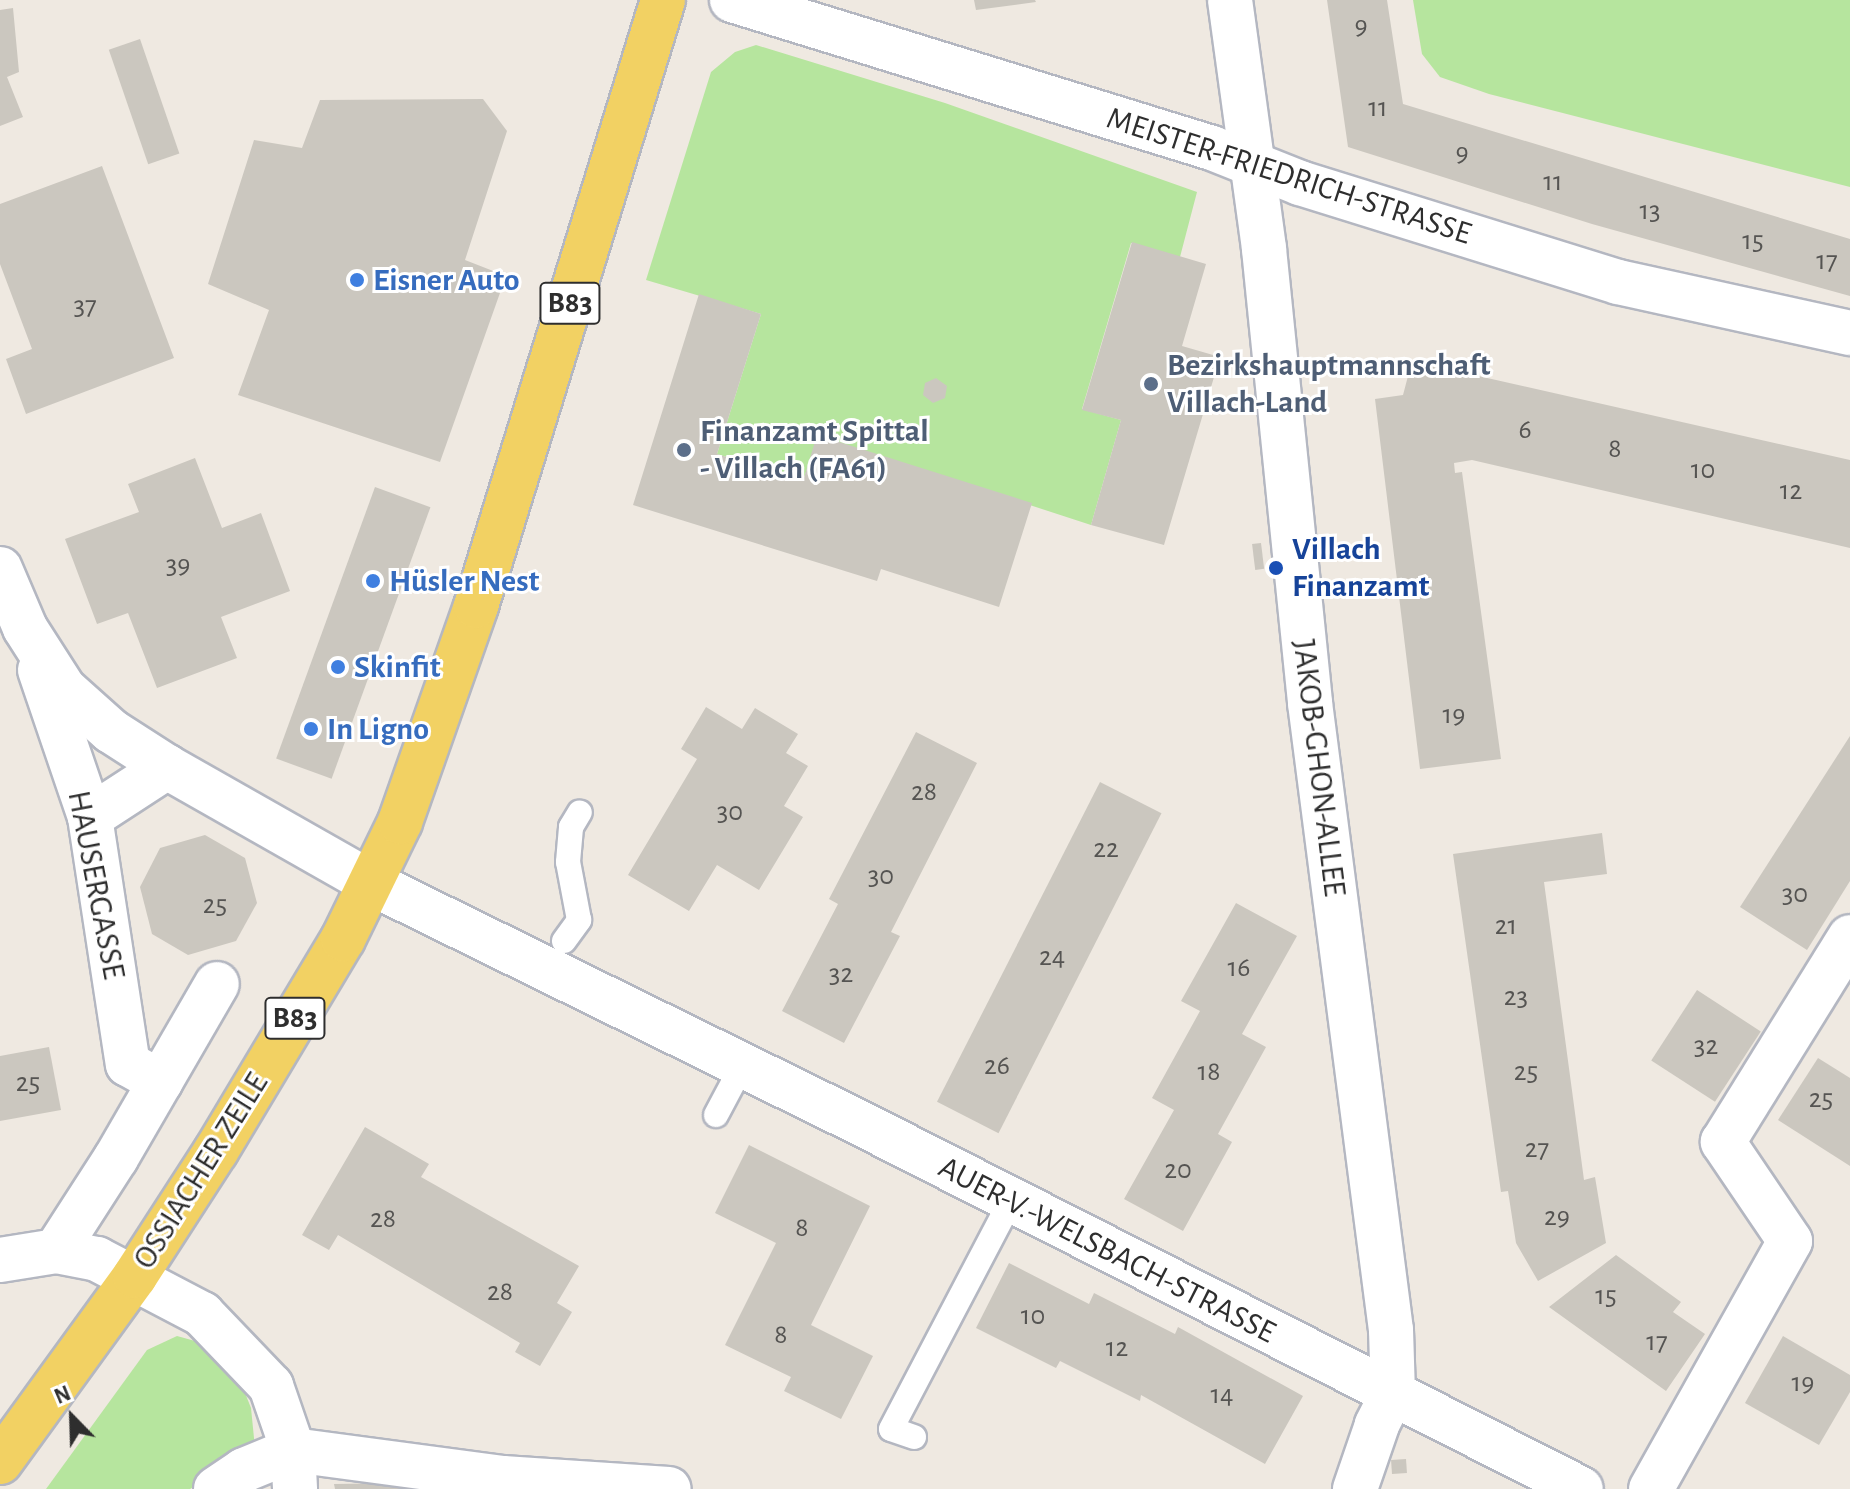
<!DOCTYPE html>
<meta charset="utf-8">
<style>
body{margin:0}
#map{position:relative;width:1850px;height:1489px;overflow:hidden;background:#efe9e1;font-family:"Alegreya Sans",sans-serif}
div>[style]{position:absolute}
.green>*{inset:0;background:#b6e59e}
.building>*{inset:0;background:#cbc7bf;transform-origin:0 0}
.roads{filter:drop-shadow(2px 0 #b4b7c1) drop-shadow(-2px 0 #b4b7c1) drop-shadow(0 2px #b4b7c1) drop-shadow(0 -2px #b4b7c1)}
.lane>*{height:24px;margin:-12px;padding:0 12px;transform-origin:12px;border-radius:12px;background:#fff}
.street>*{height:44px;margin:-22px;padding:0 22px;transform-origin:22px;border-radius:22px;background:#fff}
.primary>*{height:44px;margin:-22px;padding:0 22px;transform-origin:22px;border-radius:22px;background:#f2d163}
.dots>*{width:22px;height:22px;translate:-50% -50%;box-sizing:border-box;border:4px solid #fff;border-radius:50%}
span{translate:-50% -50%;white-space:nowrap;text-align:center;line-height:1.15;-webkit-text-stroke:6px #fff;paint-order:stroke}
.number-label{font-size:28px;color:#555452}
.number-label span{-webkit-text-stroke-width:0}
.shield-label span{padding:2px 6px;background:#fff;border:2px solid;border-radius:6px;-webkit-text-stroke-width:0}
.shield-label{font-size:30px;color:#2e2e2e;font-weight:700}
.street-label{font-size:32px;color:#2e2e2e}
.shop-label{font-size:32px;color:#366cbe;font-weight:700}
.left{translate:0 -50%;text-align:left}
.service-label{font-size:32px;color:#4e5e75;font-weight:700}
.transit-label{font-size:32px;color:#164399;font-weight:700}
.north{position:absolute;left:32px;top:1377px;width:80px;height:80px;-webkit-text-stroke:6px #fff;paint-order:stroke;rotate:337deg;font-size:22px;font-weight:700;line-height:32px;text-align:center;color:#2e2e2e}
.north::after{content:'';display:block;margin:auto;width:28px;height:36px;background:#2e2e2e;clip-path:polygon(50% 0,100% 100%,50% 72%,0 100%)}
</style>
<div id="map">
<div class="green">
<div style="clip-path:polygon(1413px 0,1850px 0,1850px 187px,1489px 94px,1440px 77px,1422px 54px)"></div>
<div style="clip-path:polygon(756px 45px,945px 103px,1197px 192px,1180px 257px,1131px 243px,1082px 409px,1121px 420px,1091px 525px,818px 436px,803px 481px,717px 454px,761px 314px,646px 280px,711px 72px,735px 52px)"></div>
<div style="clip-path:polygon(177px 1336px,195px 1341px,223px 1365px,243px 1388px,251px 1408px,255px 1448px,190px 1489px,46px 1489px,147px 1350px)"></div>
</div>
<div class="building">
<div style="clip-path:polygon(974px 0,1035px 0,1036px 2px,976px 10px)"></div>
<div style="clip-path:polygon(1327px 0,1387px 0,1403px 104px,1850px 239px,1850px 296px,1592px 224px,1348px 147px)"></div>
<div style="clip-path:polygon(13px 8px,19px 72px,7px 77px,23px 117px,0 126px,0 10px)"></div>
<div style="left:140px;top:39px;width:121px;height:33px;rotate:71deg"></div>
<div style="clip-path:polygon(483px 99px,507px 131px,465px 260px,506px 276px,440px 462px,238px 395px,269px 310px,208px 284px,254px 140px,302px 148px,320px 100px)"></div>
<div style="clip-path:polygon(102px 166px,174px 358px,26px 414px,6px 359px,32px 349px,0 264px,0 204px)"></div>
<div style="clip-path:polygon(1132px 242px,1206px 264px,1182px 346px,1220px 357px,1164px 545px,1091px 525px,1121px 420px,1082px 410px)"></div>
<div style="clip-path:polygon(699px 294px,761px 314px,717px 454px,803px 481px,817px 435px,1032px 503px,999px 607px,881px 569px,877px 581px,633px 505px)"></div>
<div style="clip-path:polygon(1412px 361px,1850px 460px,1850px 548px,1472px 460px,1454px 463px,1455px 473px,1462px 472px,1501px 759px,1420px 769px,1375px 399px,1403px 395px)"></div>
<div style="clip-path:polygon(936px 378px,947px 386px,945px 398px,933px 403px,923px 395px,925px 383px)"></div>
<div style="clip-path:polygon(195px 458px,222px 528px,261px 513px,290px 591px,221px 617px,237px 658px,157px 688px,128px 613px,97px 624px,65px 539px,139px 512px,128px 484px)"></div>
<div style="left:375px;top:487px;width:59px;height:289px;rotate:20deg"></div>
<div style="left:1261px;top:543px;width:26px;height:9px;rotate:83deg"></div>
<div style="clip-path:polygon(706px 707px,742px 729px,755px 708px,798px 734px,786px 753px,808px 766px,784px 806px,803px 817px,759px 890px,717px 865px,689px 911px,628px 875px,697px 759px,681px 749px)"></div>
<div style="clip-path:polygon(916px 732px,977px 763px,891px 932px,900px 936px,844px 1043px,782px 1011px,838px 904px,829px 899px)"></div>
<div style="clip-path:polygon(1850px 736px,1850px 881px,1807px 950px,1740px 907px)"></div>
<div style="left:1100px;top:782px;width:69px;height:359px;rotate:27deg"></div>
<div style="clip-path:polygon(1602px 833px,1607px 874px,1544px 882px,1584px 1180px,1595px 1177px,1606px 1243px,1538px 1281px,1516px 1243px,1508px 1191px,1501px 1192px,1453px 854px)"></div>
<div style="clip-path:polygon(205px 835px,245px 858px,257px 903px,236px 941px,188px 955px,152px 934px,140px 887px,160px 848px)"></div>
<div style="clip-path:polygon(1236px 903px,1297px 936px,1242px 1034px,1266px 1047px,1218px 1134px,1232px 1142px,1183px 1231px,1124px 1199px,1174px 1110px,1152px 1098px,1200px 1011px,1181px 1001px)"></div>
<div style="left:1697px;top:990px;width:76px;height:84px;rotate:33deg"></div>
<div style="clip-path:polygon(49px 1047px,61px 1110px,0 1121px,0 1056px)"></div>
<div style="clip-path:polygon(1818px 1058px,1850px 1078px,1850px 1166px,1778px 1120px)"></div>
<div style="clip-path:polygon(365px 1127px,429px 1164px,421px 1177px,579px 1266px,557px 1303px,572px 1312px,540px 1366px,515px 1352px,520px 1343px,338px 1235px,329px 1250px,302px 1235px)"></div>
<div style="clip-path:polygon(749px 1145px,870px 1206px,811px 1325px,873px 1356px,841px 1419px,784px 1391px,791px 1377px,725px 1345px,776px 1243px,715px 1213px)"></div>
<div style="clip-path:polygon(1616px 1255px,1681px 1302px,1673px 1312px,1705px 1334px,1666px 1391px,1549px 1307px)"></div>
<div style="clip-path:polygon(1009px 1263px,1089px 1304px,1094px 1293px,1175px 1334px,1178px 1327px,1303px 1396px,1265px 1464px,1141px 1395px,1140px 1401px,1060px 1361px,1056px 1368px,976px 1328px)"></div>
<div style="clip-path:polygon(1783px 1336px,1850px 1375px,1850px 1392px,1819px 1445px,1745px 1403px)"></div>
<div style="left:1406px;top:1459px;width:14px;height:15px;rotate:86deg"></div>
<div style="clip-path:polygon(404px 1483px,404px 1489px,335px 1489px,334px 1484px)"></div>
</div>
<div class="roads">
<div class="lane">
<div style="left:564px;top:941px;width:26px;rotate:-54deg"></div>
<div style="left:579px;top:920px;width:59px;rotate:-100.7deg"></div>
<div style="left:568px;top:862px;width:35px;rotate:-85deg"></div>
<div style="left:571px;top:827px;width:17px;rotate:-59deg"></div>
<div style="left:716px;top:1115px;width:55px;rotate:-62deg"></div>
<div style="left:914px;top:1437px;width:24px;rotate:-161deg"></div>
<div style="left:891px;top:1429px;width:256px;rotate:-62.3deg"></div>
</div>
<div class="street">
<div style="left:732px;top:0;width:502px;rotate:17.14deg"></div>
<div style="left:1212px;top:148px;width:95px;rotate:21.7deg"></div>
<div style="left:1300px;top:183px;width:333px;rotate:17.3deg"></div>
<div style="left:1618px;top:282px;width:238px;rotate:12.4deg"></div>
<div style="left:1230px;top:0;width:251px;rotate:82.2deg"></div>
<div style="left:1264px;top:249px;width:456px;rotate:84.2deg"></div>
<div style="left:1310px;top:703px;width:632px;rotate:82.64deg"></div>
<div style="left:1391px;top:1330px;width:63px;rotate:88.2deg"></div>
<div style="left:1393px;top:1393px;width:36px;rotate:117deg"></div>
<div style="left:1377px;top:1425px;width:68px;rotate:109deg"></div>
<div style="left:0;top:569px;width:64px;rotate:67deg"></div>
<div style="left:25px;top:628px;width:72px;rotate:57.4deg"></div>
<div style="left:64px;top:689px;width:63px;rotate:41.8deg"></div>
<div style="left:111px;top:731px;width:67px;rotate:32.7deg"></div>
<div style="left:167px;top:767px;width:235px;rotate:29.6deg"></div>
<div style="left:371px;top:883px;width:547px;rotate:26.14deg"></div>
<div style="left:862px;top:1124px;width:806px;rotate:26.91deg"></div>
<div style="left:40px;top:670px;width:155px;rotate:71.2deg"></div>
<div style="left:90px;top:817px;width:250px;rotate:81.3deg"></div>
<div style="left:128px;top:1064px;width:37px;rotate:29deg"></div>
<div style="left:90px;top:817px;width:92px;rotate:-33deg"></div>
<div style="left:56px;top:1251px;width:111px;rotate:-57.2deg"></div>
<div style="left:116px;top:1158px;width:201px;rotate:-59.9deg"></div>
<div style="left:0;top:1260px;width:57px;rotate:-9.1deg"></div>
<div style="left:56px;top:1251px;width:42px;rotate:11deg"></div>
<div style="left:97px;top:1259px;width:119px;rotate:27.6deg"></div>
<div style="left:202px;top:1314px;width:100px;rotate:46.2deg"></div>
<div style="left:271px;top:1386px;width:68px;rotate:71deg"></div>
<div style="left:293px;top:1450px;width:39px;rotate:87deg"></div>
<div style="left:216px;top:1489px;width:34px;rotate:-34deg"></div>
<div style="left:244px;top:1470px;width:53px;rotate:-22.2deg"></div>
<div style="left:293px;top:1450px;width:212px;rotate:7.6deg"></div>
<div style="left:503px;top:1478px;width:166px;rotate:3.8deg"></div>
<div style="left:1651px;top:1489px;width:284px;rotate:-60.7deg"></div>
<div style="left:1790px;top:1241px;width:120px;rotate:-124.1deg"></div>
<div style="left:1723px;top:1142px;width:241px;rotate:-58.2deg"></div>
</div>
<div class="primary">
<div style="left:0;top:1462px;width:230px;rotate:-54deg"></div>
<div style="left:135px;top:1276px;width:149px;rotate:-57.1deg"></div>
<div style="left:216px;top:1151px;width:247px;rotate:-59.1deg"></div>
<div style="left:343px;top:939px;width:130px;rotate:-64deg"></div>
<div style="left:400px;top:822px;width:229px;rotate:-70.6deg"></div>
<div style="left:476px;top:606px;width:634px;rotate:-72.85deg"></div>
</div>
</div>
<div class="dots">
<div style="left:357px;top:280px;background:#3f7fe0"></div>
<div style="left:1151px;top:384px;background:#5c6f8a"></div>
<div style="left:684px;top:450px;background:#5c6f8a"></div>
<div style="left:1276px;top:568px;background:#1a4fb4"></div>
<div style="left:373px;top:581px;background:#3f7fe0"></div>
<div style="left:338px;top:667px;background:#3f7fe0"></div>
<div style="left:311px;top:729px;background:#3f7fe0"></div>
</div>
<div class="number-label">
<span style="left:1361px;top:26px">9</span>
<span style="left:1378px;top:108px">11</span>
<span style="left:1462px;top:153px">9</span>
<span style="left:1553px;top:182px">11</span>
<span style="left:1650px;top:211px">13</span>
<span style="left:1753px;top:241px">15</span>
<span style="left:1827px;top:261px">17</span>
<span style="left:85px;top:306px">37</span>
<span style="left:1525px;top:430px">6</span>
<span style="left:1615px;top:449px">8</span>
<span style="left:1703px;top:470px">10</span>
<span style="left:1791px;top:491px">12</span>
<span style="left:178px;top:565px">39</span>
<span style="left:1454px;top:715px">19</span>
<span style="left:924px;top:792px">28</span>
<span style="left:730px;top:812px">30</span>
<span style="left:1106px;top:849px">22</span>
<span style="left:881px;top:876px">30</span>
<span style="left:1795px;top:894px">30</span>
<span style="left:215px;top:905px">25</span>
<span style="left:1506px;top:926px">21</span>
<span style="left:1052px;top:957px">24</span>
<span style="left:1239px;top:968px">16</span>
<span style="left:841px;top:974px">32</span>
<span style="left:1516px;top:997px">23</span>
<span style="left:1706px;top:1046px">32</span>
<span style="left:997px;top:1066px">26</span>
<span style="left:1209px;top:1072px">18</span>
<span style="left:1526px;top:1072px">25</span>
<span style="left:28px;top:1083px">25</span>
<span style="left:1821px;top:1099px">25</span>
<span style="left:1537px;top:1149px">27</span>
<span style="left:1178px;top:1170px">20</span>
<span style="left:1557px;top:1217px">29</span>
<span style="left:383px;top:1219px">28</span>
<span style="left:802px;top:1228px">8</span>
<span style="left:500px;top:1292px">28</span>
<span style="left:1606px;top:1296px">15</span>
<span style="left:1033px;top:1316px">10</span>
<span style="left:781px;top:1335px">8</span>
<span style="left:1657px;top:1342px">17</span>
<span style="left:1117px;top:1348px">12</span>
<span style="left:1803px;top:1383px">19</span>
<span style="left:1222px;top:1395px">14</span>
</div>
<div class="shield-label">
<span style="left:570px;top:303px">B83</span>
<span style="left:295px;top:1018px">B83</span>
</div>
<div class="street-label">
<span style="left:1289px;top:176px;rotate:18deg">MEISTER-FRIEDRICH-STRASSE</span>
<span style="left:1319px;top:768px;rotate:83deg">JAKOB-GHON-ALLEE</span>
<span style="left:96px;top:885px;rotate:79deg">HAUSERGASSE</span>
<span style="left:201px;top:1171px;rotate:-58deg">OSSIACHER ZEILE</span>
<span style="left:1107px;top:1250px;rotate:27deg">AUER-V.-WELSBACH-STRASSE</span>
</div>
<div class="shop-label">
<span class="left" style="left:373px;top:280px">Eisner Auto</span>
<span class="left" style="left:389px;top:581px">Hüsler Nest</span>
<span class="left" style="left:354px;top:667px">Skinfit</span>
<span class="left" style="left:327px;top:729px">In Ligno</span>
</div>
<div class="service-label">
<span class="left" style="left:1167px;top:384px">Bezirkshauptmannschaft<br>Villach-Land</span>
<span class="left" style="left:700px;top:450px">Finanzamt Spittal<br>- Villach (FA61)</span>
</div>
<div class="transit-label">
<span class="left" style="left:1292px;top:568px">Villach<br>Finanzamt</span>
</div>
<div class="north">N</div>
</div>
